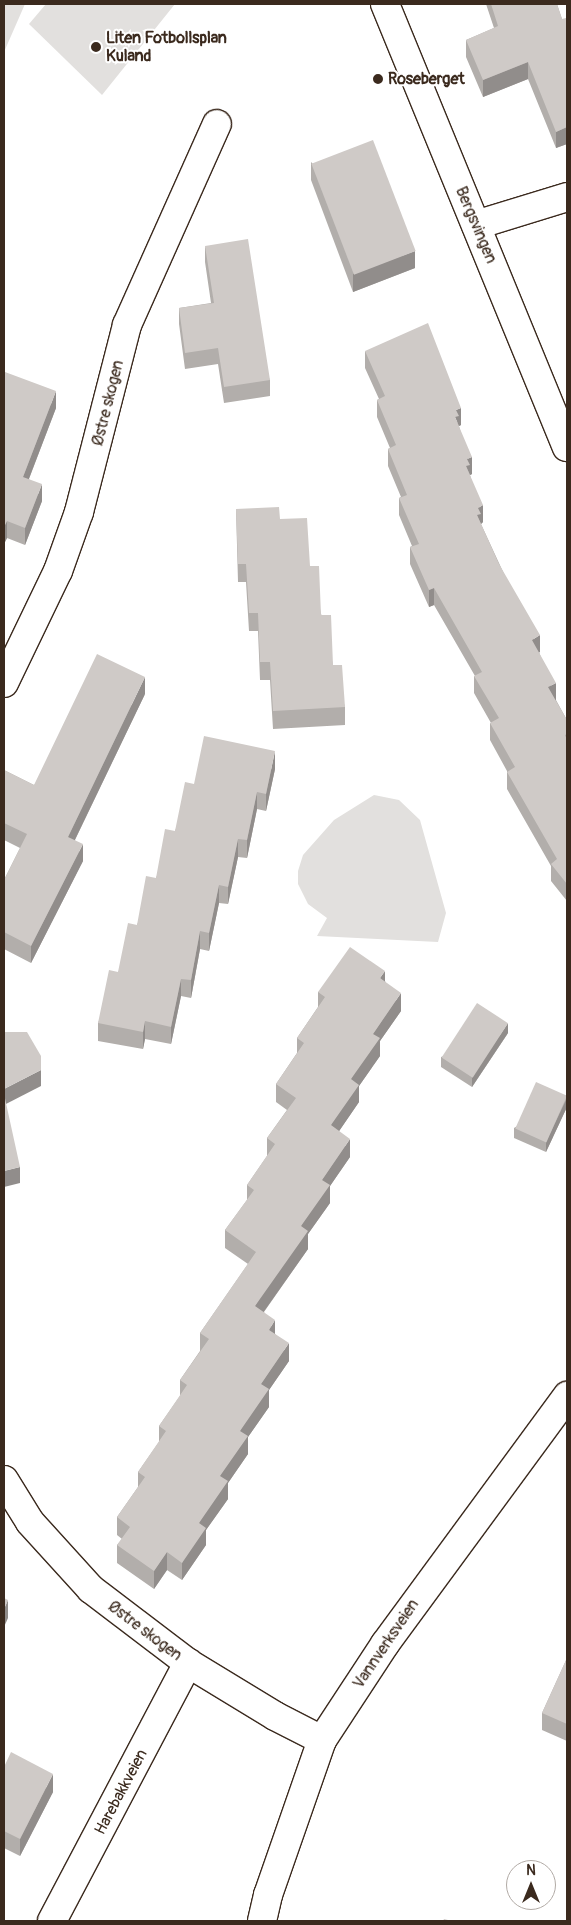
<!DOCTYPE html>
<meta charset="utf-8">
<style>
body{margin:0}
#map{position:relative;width:571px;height:1925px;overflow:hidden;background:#fff;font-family:Pangolin,sans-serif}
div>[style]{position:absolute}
.green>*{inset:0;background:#e2e0de}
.roads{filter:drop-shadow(1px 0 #3b2a1e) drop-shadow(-1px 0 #3b2a1e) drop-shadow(0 1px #3b2a1e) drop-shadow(0 -1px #3b2a1e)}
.street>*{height:28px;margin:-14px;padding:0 14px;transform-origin:14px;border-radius:14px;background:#fff}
.secondary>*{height:28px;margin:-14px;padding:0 14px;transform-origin:14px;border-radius:14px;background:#fff}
.wall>*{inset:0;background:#b2aeab}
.shaded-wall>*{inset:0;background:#918d8b}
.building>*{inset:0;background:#cfcac7;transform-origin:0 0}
.dots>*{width:14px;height:14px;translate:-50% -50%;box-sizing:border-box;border:2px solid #fff;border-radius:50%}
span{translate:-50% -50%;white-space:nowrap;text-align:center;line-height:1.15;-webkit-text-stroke:4px #fff;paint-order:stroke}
.poi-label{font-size:16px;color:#3b2a1e;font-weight:700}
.left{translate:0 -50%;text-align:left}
.street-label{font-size:16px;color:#3b2a1e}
.frame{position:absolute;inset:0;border:5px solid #3b2a1e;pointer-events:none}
.north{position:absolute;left:506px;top:1860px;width:50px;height:50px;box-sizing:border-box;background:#fff;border:1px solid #b1aaa5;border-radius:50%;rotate:0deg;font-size:14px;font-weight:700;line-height:20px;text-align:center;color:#3b2a1e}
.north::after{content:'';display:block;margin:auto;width:18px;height:22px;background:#3b2a1e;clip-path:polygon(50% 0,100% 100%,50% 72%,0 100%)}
</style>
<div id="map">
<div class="green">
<div style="clip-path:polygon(4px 4px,25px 4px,4px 52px)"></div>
<div style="clip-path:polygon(46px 4px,175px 4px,102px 95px,29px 24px)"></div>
<div style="clip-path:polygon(374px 795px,399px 800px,420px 820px,446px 913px,438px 942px,317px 936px,327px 918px,308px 904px,298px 884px,298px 871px,303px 855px,334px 820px)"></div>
</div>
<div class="roads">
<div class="street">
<div style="left:476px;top:225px;width:95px;rotate:-17.1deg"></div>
<div style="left:4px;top:683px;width:124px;rotate:-64.3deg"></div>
<div style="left:58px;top:571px;width:63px;rotate:-70.4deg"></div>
<div style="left:79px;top:512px;width:193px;rotate:-75.6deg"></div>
<div style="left:127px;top:325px;width:220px;rotate:-65.9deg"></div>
<div style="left:4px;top:1480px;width:49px;rotate:58.2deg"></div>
<div style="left:30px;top:1522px;width:91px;rotate:47.7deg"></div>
<div style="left:91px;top:1589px;width:122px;rotate:37.3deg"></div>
<div style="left:188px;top:1663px;width:102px;rotate:31.3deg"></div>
<div style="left:275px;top:1716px;width:53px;rotate:27.1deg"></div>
<div style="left:52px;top:1921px;width:292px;rotate:-62.2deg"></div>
</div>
<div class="secondary">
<div style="left:385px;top:4px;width:479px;rotate:67.7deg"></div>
<div style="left:262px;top:1921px;width:27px;rotate:-77deg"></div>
<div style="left:268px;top:1895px;width:164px;rotate:-70.8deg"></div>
<div style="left:322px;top:1740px;width:115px;rotate:-56.7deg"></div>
<div style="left:385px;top:1644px;width:308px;rotate:-53.7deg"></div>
</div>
</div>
<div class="wall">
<div style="clip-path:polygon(486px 4px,557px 4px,562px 19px,567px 22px,567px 144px,556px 148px,528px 79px,483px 97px,466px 57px,466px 40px,494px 28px)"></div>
<div style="clip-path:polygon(311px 162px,415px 268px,353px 292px,311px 180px)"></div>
<div style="clip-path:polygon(205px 246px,270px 380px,270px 396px,224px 403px,218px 364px,185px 369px,179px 324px,179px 308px,211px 303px,205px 262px)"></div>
<div style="clip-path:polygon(365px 351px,461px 425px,459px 426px,472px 474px,470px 475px,483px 522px,481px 524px,540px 652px,539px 652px,556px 700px,567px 720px,567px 901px,551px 881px,551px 866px,507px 789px,507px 771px,490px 740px,490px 723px,491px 723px,474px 693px,474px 676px,475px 676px,434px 605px,429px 607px,410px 564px,410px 547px,412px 546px,399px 515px,399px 498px,401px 497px,388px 466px,388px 449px,390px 448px,377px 417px,377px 400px,379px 399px,365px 368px)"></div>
<div style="clip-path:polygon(4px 375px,56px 408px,29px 479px,42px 501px,25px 545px,7px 538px,4px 544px)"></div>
<div style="clip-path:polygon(236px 509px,280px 519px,310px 566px,333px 665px,345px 707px,345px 725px,273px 729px,270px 680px,260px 680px,258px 631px,249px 631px,246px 582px,238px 582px)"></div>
<div style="clip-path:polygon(145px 694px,75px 840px,83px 861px,31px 963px,4px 949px,4px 880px,20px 848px,4px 840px,4px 770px,34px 785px)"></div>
<div style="clip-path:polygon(275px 769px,266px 811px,257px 809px,247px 858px,238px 857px,228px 904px,219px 903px,209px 951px,200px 949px,191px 998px,181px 996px,171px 1044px,145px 1039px,143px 1049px,98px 1041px,98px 1023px,137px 925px,194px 784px)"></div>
<div style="clip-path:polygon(385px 981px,401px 1011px,380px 1041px,380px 1056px,359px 1086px,359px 1102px,339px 1131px,350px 1157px,330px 1186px,330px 1203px,308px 1234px,308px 1249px,264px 1312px,289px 1361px,269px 1390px,269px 1407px,248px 1437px,248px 1454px,228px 1483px,228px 1499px,206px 1530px,206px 1545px,182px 1580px,167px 1570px,154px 1589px,117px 1563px,117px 1545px,122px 1539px,117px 1535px,117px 1517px,138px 1487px,138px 1472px,159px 1442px,159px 1426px,180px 1396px,180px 1380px,200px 1351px,200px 1333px,248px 1264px,225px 1248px,225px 1230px,247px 1200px,247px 1185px,267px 1156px,267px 1138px,287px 1110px,276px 1102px,276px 1084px,297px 1053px,297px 1038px,318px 1007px,318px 992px)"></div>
<div style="clip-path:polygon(508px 1033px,472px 1087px,441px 1067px,441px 1057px)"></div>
<div style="clip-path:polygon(567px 1096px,567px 1107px,546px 1152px,514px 1138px,514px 1128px)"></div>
<div style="clip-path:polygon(567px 1658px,567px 1741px,542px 1730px,542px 1713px)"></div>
<div style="clip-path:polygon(4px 1767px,53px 1792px,20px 1856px,4px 1848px)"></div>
</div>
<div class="shaded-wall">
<div style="clip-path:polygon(528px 62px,528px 79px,483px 97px,483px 80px)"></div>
<div style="clip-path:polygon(567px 127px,567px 144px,556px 148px,556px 132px)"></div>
<div style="clip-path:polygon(415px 251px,415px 268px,353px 292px,353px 274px)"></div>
<div style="clip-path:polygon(56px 391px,56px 408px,23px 494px,23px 477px)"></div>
<div style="clip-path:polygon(461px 408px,461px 425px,459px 426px,455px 417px,456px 410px)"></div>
<div style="clip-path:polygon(472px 457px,472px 474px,470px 475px,466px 466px,467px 459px)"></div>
<div style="clip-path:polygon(42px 484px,42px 501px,25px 545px,25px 528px)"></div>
<div style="clip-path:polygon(483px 505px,483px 522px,481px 524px,477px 515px,478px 508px)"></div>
<div style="clip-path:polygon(7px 521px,7px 538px,4px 544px,4px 527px)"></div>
<div style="clip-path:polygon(434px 588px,434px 605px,429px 607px,429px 590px)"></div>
<div style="clip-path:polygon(540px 635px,540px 652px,532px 657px,532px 640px)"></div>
<div style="clip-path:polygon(145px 677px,145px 694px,68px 854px,68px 837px)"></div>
<div style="clip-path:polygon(556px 683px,556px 700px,548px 704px,548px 687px)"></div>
<div style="clip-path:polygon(275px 751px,275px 769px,266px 811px,266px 794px)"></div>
<div style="clip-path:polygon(257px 792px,257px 809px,247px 858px,247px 840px)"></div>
<div style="clip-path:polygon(238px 839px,238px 857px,228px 904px,228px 887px)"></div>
<div style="clip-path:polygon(83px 844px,83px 861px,31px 963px,31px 946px)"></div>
<div style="clip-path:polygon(219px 885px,219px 903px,209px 951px,209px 933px)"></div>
<div style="clip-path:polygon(200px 931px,200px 949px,191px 998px,191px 980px)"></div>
<div style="clip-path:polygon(385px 971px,385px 989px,380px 978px)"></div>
<div style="clip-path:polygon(181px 979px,181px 996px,171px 1044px,171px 1027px)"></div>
<div style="clip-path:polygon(401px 993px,401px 1011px,380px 1041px,380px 1056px,359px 1086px,359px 1102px,331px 1143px,331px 1125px,351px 1079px,373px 1034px)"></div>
<div style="clip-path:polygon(145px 1021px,145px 1039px,143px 1049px,143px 1032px)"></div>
<div style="clip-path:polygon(508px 1023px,508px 1033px,472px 1087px,472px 1077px)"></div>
<div style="clip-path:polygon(41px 1070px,41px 1086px,4px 1105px,4px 1089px)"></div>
<div style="clip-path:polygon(567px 1098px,567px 1107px,546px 1152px,546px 1142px)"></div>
<div style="clip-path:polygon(350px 1139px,350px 1157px,330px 1186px,330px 1203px,308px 1234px,308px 1249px,255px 1324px,255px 1306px,301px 1226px,322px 1180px)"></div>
<div style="clip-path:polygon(20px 1167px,20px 1183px,4px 1187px,4px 1171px)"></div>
<div style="clip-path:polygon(275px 1320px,275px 1338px,269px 1330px)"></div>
<div style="clip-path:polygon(289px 1343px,289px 1361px,269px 1390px,269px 1407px,248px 1437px,248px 1454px,228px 1483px,228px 1499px,206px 1530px,206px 1545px,182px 1580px,182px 1563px,199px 1523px,261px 1384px)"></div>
<div style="clip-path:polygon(167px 1552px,167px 1570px,154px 1589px,154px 1571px)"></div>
<div style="clip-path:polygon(8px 1600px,8px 1618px,4px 1627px,4px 1609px)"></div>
<div style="clip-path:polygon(53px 1774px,53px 1792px,20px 1856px,20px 1839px)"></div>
</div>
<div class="building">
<div style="clip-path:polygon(491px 4px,557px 4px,562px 19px,566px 18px,567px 22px,567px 127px,556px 132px,528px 62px,483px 80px,466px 40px,498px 26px)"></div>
<div style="left:373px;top:140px;width:119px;height:66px;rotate:69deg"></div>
<div style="clip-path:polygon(248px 239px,270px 380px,224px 387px,218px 348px,185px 353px,179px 308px,214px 303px,205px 246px)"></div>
<div style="clip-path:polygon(428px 323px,461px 408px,456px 410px,459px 416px,455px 417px,472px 457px,467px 459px,470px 465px,466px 466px,483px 505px,478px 508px,481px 514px,477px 515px,499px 564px,540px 635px,532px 640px,556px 683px,548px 687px,567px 720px,567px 734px,565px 735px,567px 740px,567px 884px,551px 864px,557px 859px,507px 772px,515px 767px,490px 723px,499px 718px,474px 676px,482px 672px,434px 588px,429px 590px,410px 547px,419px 544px,399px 498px,407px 495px,388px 449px,396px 445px,377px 400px,385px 396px,365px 351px)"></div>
<div style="clip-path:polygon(5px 372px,56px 391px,23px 477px,42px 484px,25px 528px,7px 521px,4px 527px,4px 375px)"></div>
<div style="clip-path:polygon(279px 507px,280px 519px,307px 518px,310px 566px,319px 566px,321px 615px,331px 615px,333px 665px,342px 665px,345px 707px,273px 711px,270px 662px,260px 662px,258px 613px,249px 613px,246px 564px,238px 564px,236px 509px)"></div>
<div style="clip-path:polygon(97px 654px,145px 677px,68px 837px,83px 844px,31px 946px,4px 932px,4px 880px,27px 834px,4px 823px,4px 770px,34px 785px)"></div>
<div style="clip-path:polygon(204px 736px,275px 751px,266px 794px,257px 792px,247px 840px,238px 839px,228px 887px,219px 885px,209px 933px,200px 931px,191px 980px,181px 979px,171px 1027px,145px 1021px,143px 1032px,98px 1023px,109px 970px,118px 972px,128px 923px,137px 925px,146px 876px,156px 878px,165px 829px,175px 831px,185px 782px,194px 784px)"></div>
<div style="clip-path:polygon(350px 947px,385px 971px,380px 978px,401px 993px,373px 1034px,380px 1038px,351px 1079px,359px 1085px,331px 1125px,350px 1139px,322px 1180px,330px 1185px,301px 1226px,308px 1231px,255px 1306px,275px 1320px,269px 1330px,289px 1343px,261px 1384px,269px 1389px,240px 1431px,248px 1436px,220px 1476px,228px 1481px,199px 1523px,206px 1528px,182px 1563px,167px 1552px,154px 1571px,117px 1545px,130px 1527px,117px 1517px,145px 1477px,138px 1472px,166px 1431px,159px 1426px,187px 1385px,180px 1380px,209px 1339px,200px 1333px,256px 1252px,225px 1230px,254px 1190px,247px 1185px,275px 1144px,267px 1138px,296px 1098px,276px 1084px,304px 1043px,297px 1038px,325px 997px,318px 992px)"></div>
<div style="left:477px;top:1003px;width:37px;height:65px;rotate:33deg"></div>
<div style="clip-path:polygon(4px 1032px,27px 1032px,41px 1056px,41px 1070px,4px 1089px)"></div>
<div style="left:536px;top:1082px;width:34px;height:51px;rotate:24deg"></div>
<div style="clip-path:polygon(4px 1094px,20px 1167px,4px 1171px)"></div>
<div style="clip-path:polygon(4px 1598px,8px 1600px,4px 1609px)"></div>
<div style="clip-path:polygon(567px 1658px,567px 1724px,542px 1713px)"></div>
<div style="clip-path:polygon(11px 1752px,53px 1774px,20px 1839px,4px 1831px,4px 1767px)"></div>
<div style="clip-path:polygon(444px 1919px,452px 1921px,443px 1921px)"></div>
</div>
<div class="dots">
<div style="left:96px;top:47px;background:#3b2a1e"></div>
<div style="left:378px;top:79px;background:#3b2a1e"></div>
</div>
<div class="poi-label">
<span class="left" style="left:106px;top:47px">Liten Fotbollsplan<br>Kuland</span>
<span class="left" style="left:388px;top:79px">Roseberget</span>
</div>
<div class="street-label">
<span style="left:476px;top:225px;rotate:67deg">Bergsvingen</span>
<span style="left:108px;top:403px;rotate:-76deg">Østre skogen</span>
<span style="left:145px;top:1631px;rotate:37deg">Østre skogen</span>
<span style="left:386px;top:1644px;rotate:-56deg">Vannverksveien</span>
<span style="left:121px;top:1792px;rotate:-62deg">Harebakkveien</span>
</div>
<div class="frame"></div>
<div class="north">N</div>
</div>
